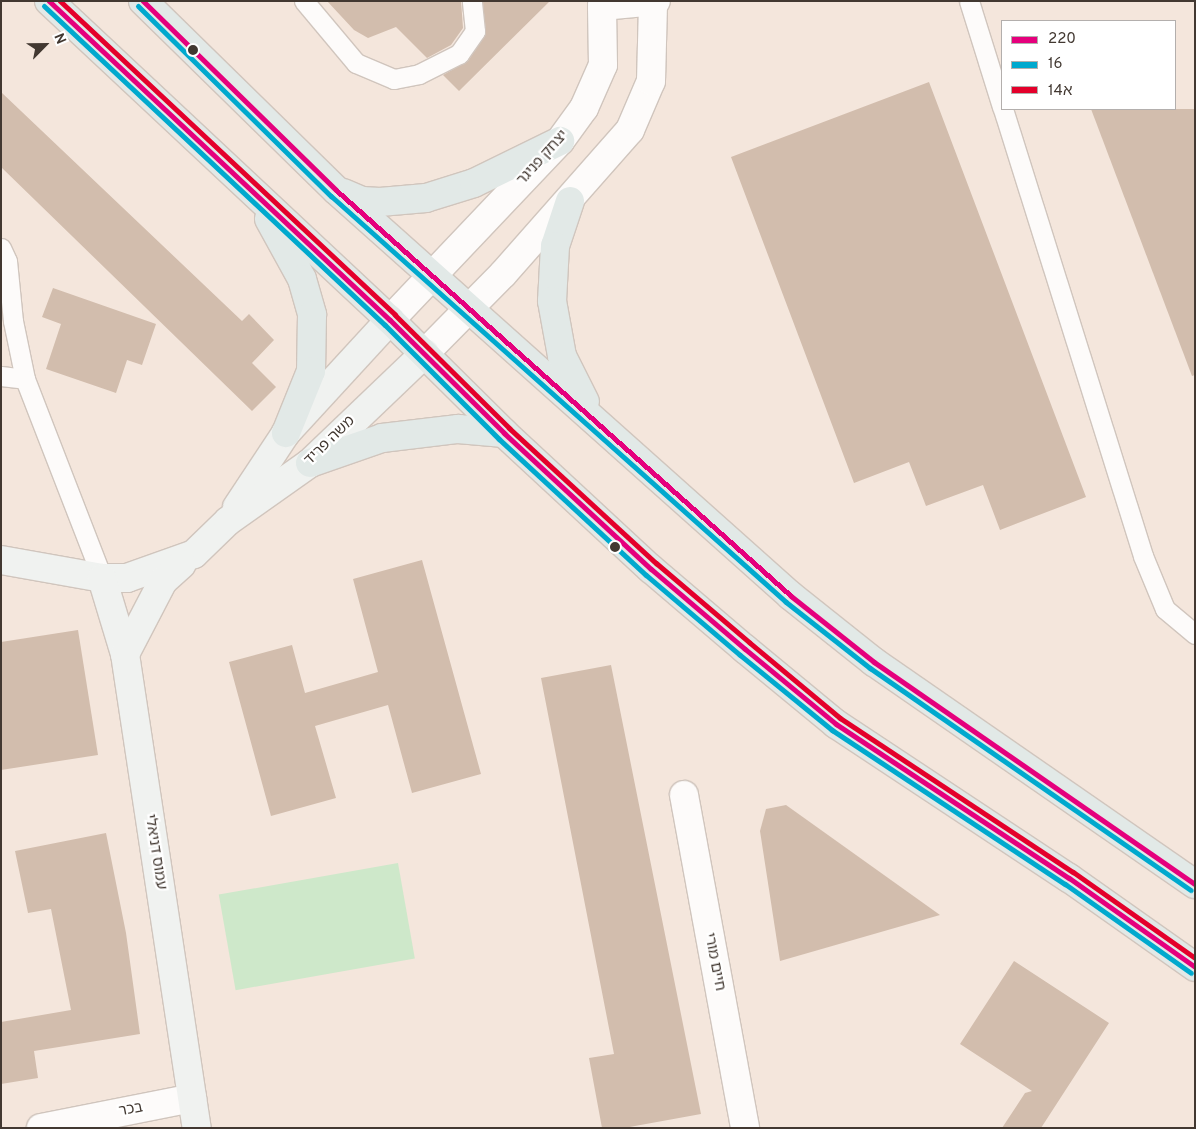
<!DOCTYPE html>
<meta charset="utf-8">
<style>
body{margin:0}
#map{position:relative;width:1196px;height:1129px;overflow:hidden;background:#f4e6dc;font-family:Overpass,"Noto Sans Hebrew",sans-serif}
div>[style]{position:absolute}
.green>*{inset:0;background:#cee8ca;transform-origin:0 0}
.building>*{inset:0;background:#d2bdad}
.roads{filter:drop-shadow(1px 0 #d0c5bd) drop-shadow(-1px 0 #d0c5bd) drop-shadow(0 1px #d0c5bd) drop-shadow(0 -1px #d0c5bd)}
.lane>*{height:19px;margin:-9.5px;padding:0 9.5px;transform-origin:9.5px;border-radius:9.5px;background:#fdfbfa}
.street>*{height:28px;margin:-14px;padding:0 14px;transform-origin:14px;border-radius:14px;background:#fdfbfa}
.secondary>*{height:28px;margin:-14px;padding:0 14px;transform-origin:14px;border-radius:14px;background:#f0f2f0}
.primary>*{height:28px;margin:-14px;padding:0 14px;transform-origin:14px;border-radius:14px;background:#e2e9e7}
.bus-1>*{height:5px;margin:-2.5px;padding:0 2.5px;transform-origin:2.5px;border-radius:2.5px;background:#e5007d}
.bus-2>*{height:5px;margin:-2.5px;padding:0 2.5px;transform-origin:2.5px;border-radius:2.5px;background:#00a9ce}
.bus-3>*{height:5px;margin:-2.5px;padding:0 2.5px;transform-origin:2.5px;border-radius:2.5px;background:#e4002b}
.dots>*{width:14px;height:14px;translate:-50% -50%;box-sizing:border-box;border:2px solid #fff;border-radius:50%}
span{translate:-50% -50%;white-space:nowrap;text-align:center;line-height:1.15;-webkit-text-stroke:4.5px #fff;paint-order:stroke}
.street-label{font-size:15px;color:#423831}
.frame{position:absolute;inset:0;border:2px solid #423831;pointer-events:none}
.legend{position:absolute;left:1001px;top:20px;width:175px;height:90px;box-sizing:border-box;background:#fff;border:1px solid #b3afad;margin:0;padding:6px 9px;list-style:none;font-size:15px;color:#423831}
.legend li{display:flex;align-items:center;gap:10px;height:25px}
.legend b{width:25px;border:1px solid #b3afad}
.north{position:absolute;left:20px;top:20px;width:50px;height:50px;-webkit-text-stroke:4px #fff;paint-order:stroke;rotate:67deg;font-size:14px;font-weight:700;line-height:20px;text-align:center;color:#423831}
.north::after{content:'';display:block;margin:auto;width:18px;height:22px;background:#423831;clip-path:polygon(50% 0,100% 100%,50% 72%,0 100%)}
</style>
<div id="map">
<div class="green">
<div style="left:398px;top:863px;width:97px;height:182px;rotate:80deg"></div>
</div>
<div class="building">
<div style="clip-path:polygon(327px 1px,461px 1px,463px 28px,451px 45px,427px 58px,396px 27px,368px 38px,354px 30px)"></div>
<div style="clip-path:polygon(483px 1px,550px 1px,459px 91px,443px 75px,468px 61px,484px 37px)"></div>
<div style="clip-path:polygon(929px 82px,1086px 497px,1000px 530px,983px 485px,926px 506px,909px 462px,854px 483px,731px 157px)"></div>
<div style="clip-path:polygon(1px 92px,242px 321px,249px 314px,274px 340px,252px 363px,276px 387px,252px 411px,1px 167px)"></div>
<div style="clip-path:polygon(1091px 109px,1195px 109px,1195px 375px,1192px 376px)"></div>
<div style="clip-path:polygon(53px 288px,156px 324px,142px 365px,127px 360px,116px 393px,46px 369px,61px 324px,42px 317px)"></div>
<div style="clip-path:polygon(422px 560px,481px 774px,412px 793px,388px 705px,315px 726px,336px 798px,271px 816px,229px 662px,292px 645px,305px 693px,378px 672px,353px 579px)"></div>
<div style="clip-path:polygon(78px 630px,98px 755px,1px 770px,1px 642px)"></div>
<div style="clip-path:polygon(611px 665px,701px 1114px,624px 1128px,602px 1128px,589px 1058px,614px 1054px,541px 678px)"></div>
<div style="clip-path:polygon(786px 805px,940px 915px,780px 961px,760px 831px,766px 809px)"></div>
<div style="clip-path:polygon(106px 833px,126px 933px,140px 1034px,34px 1051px,38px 1078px,1px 1084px,1px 1022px,71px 1010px,51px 909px,28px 913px,15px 851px)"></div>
<div style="clip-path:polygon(1014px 961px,1109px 1023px,1041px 1128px,1002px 1128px,1025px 1093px,1032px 1091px,960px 1044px)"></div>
</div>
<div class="roads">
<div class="lane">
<div style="left:304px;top:1px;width:81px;rotate:50deg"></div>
<div style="left:356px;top:63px;width:41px;rotate:22.8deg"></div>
<div style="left:394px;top:79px;width:25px;rotate:-11deg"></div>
<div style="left:419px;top:74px;width:45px;rotate:-26.6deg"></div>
<div style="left:459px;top:54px;width:28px;rotate:-55deg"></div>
<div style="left:475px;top:31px;width:30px;rotate:-96deg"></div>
<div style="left:969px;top:1px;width:111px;rotate:72.7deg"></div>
<div style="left:1003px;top:109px;width:468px;rotate:72.6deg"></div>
<div style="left:1143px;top:556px;width:57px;rotate:67.5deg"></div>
<div style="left:1165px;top:609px;width:39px;rotate:40deg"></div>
<div style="left:1px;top:248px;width:14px;rotate:65deg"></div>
<div style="left:7px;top:261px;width:60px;rotate:84.3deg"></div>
<div style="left:13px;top:321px;width:59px;rotate:78.3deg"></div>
<div style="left:25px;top:379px;width:213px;rotate:68.8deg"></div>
<div style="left:1px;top:376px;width:24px;rotate:7deg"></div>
</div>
<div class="street">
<div style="left:390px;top:320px;width:247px;rotate:-46.5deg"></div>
<div style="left:560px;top:141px;width:41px;rotate:-54deg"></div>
<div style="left:584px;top:108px;width:47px;rotate:-66.2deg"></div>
<div style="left:603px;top:65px;width:59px;rotate:-91deg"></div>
<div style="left:602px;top:6px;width:54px;rotate:-5.3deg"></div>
<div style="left:425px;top:353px;width:111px;rotate:-45.4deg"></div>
<div style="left:503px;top:274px;width:192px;rotate:-48.6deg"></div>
<div style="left:630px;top:130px;width:53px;rotate:-66.8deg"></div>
<div style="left:651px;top:81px;width:79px;rotate:-88.5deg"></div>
<div style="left:684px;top:795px;width:339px;rotate:79.6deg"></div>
<div style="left:41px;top:1128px;width:154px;rotate:-11.2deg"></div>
</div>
<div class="secondary">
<div style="left:237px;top:507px;width:89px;rotate:-56.5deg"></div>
<div style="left:286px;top:433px;width:154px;rotate:-47.4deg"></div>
<div style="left:1px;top:560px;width:103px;rotate:10.1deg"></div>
<div style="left:102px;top:578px;width:25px"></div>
<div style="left:127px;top:578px;width:71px;rotate:-19.7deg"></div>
<div style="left:194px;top:554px;width:47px;rotate:-44.1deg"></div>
<div style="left:228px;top:521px;width:100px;rotate:-35.3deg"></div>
<div style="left:310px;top:463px;width:159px;rotate:-43.7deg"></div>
<div style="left:102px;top:578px;width:79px;rotate:73.2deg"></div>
<div style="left:125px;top:654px;width:479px;rotate:81.4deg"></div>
<div style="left:125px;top:654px;width:82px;rotate:-62.5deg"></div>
<div style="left:163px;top:581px;width:25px;rotate:-42deg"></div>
</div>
<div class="primary">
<div style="left:49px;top:1px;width:467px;rotate:43.1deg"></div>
<div style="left:390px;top:320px;width:161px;rotate:44.7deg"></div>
<div style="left:504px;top:433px;width:200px;rotate:42.8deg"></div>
<div style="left:651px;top:569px;width:123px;rotate:40.4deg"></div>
<div style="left:745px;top:649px;width:118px;rotate:39.5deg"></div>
<div style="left:836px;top:724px;width:279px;rotate:33.5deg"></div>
<div style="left:1069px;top:878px;width:154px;rotate:35.2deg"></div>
<div style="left:143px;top:1px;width:270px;rotate:44.4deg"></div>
<div style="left:336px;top:190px;width:610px;rotate:41.74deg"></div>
<div style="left:791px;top:596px;width:106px;rotate:38.5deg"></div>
<div style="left:874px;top:662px;width:390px;rotate:34.7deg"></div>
<div style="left:343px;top:193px;width:21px;rotate:23deg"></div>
<div style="left:362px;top:201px;width:18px;rotate:3deg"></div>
<div style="left:380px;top:202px;width:46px;rotate:-5deg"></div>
<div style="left:426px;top:198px;width:50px;rotate:-17.4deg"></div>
<div style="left:474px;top:183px;width:96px;rotate:-26deg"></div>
<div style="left:570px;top:201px;width:47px;rotate:108.4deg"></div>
<div style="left:555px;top:246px;width:55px;rotate:93.1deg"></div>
<div style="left:552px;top:301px;width:56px;rotate:79.7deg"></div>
<div style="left:562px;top:356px;width:51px;rotate:63.4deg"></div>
<div style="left:269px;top:219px;width:68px;rotate:61.2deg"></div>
<div style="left:302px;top:279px;width:37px;rotate:74deg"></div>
<div style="left:312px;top:315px;width:56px;rotate:91deg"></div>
<div style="left:311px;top:371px;width:67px;rotate:112deg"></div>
<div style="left:310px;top:463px;width:76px;rotate:-19.1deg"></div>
<div style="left:382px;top:438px;width:77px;rotate:-6.8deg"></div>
<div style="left:458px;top:429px;width:46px;rotate:5deg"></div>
</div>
</div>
<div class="bus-1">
<div style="left:49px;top:1px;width:467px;rotate:43.1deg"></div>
<div style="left:390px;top:320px;width:161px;rotate:44.7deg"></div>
<div style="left:504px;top:433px;width:200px;rotate:42.8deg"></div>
<div style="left:651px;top:569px;width:123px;rotate:40.4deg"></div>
<div style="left:745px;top:649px;width:118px;rotate:39.5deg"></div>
<div style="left:836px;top:724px;width:279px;rotate:33.5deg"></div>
<div style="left:1069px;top:878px;width:154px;rotate:35.2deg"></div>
<div style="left:143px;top:1px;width:270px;rotate:44.4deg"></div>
<div style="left:336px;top:190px;width:610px;rotate:41.74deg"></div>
<div style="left:791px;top:596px;width:106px;rotate:38.5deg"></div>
<div style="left:874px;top:662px;width:390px;rotate:34.7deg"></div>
</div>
<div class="bus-2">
<div style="left:44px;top:6px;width:467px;rotate:43.1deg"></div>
<div style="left:385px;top:325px;width:161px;rotate:45deg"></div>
<div style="left:499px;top:439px;width:200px;rotate:42.8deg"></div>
<div style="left:646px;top:575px;width:123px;rotate:40.4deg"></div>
<div style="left:740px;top:655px;width:119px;rotate:39.2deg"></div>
<div style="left:832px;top:730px;width:279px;rotate:33.5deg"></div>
<div style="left:1065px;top:884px;width:154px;rotate:35.2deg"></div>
<div style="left:138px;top:6px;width:271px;rotate:44.6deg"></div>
<div style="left:331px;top:196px;width:610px;rotate:41.74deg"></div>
<div style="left:786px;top:602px;width:107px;rotate:38.2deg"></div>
<div style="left:870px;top:668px;width:390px;rotate:34.7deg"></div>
</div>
<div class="bus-3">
<div style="left:60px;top:1px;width:459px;rotate:43.1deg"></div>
<div style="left:395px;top:315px;width:161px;rotate:44.7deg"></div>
<div style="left:509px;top:428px;width:200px;rotate:42.6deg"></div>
<div style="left:656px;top:563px;width:123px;rotate:40.4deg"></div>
<div style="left:750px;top:643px;width:117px;rotate:39.8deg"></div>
<div style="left:840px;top:718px;width:279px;rotate:33.5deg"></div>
<div style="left:1073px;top:872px;width:149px;rotate:35.2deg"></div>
</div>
<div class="dots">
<div style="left:193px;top:50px;background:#423831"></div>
<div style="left:615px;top:547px;background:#423831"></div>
</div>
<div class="street-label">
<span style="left:543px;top:158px;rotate:-48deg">יצחק פניגר</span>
<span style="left:330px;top:441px;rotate:-44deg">משה פריד</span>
<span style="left:155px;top:852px;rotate:81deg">עמוס דניאלי</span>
<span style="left:714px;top:962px;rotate:79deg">חיים מורי</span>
<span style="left:131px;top:1110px;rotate:-11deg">בכר</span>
</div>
<div class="frame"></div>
<ul class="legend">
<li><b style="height:6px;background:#e5007d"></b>220</li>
<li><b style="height:6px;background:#00a9ce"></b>16</li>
<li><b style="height:6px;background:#e4002b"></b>14א</li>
</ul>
<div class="north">N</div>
</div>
